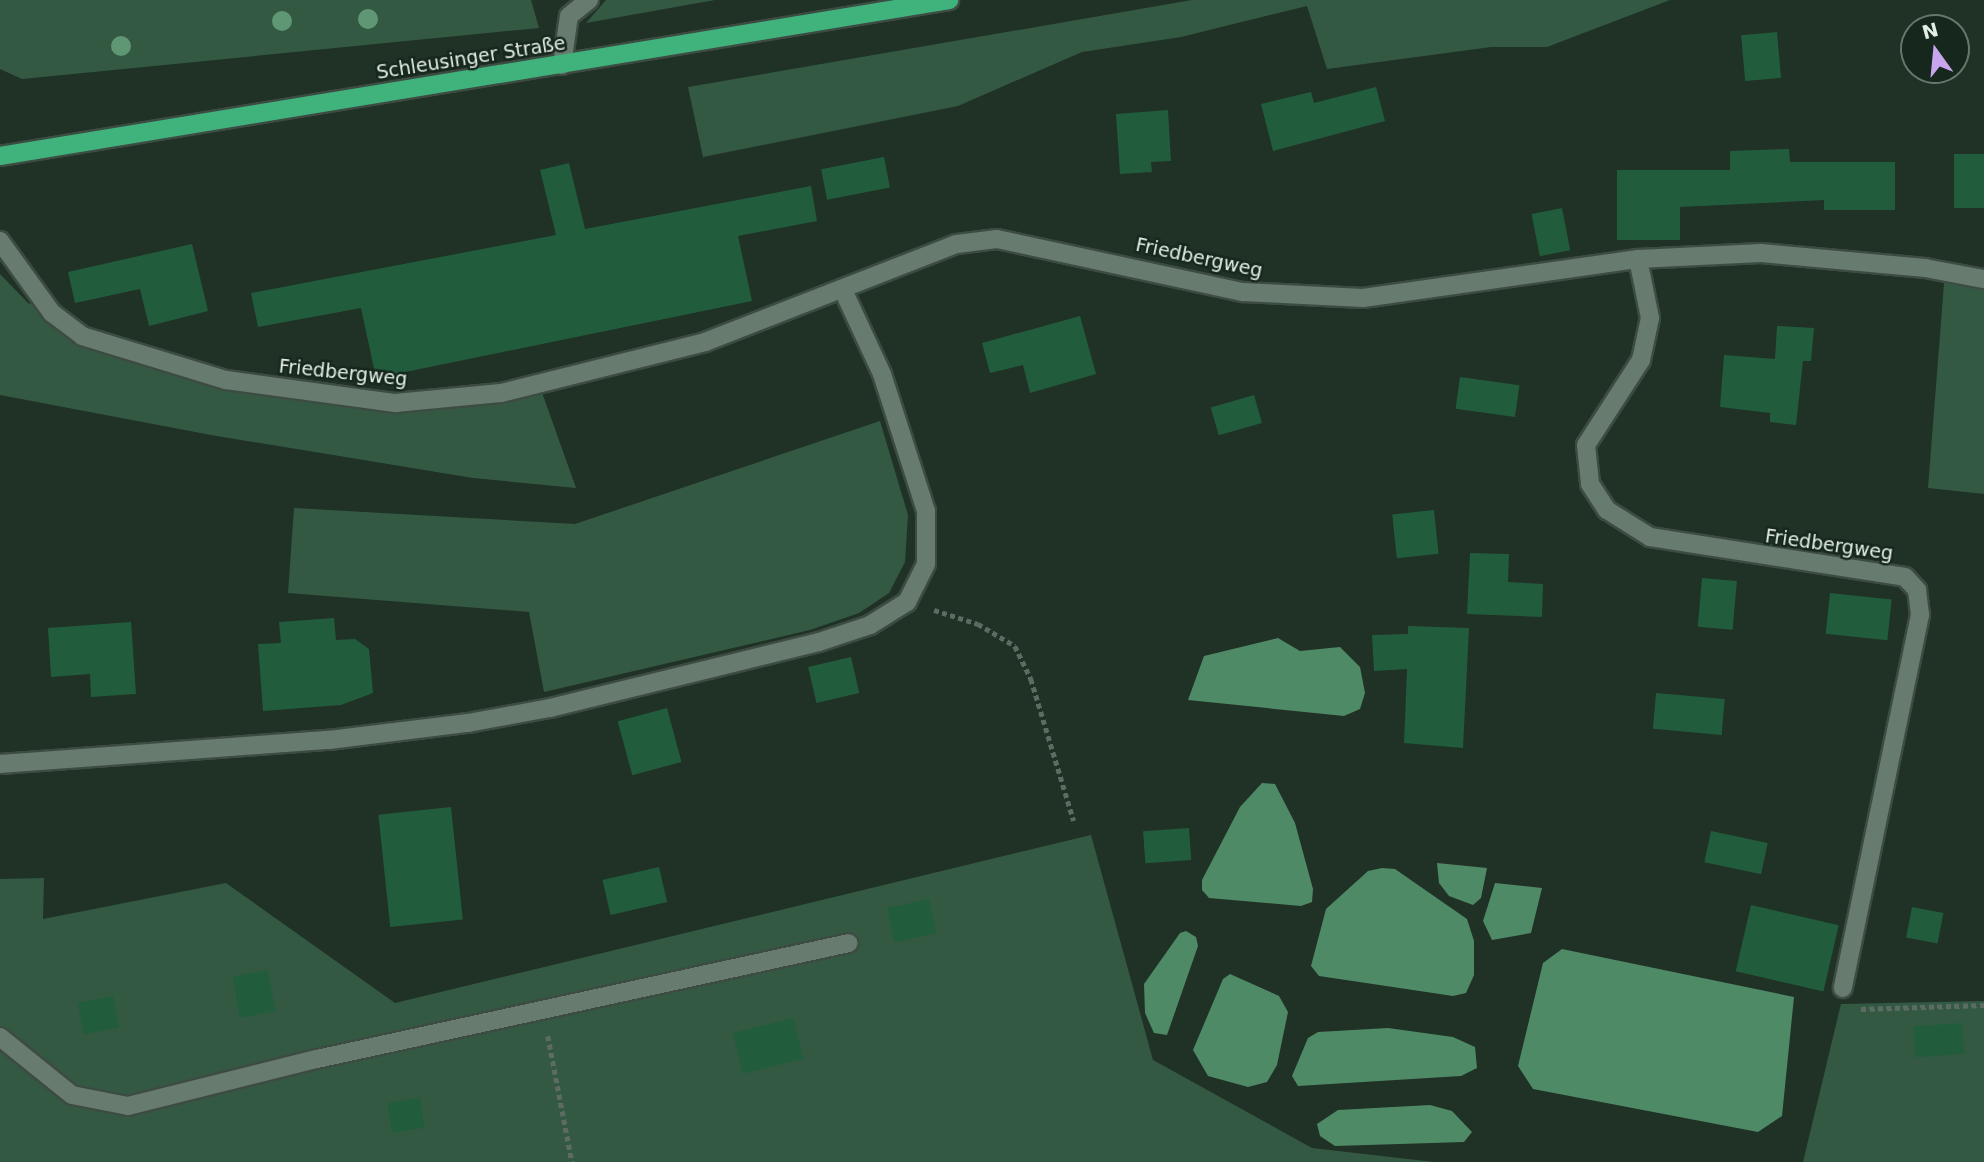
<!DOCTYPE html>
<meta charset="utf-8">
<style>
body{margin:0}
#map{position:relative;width:1984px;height:1162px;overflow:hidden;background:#203126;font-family:"DejaVu Sans",sans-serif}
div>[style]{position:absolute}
.green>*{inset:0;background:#345943}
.water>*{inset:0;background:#4f8a67}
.building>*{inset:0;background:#215d3d;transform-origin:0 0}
.path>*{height:4.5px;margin-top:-2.25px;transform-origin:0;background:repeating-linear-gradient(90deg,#5d6c62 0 5px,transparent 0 8.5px)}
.roads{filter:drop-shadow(2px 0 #3d4c43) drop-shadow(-2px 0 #3d4c43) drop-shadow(0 2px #3d4c43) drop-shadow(0 -2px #3d4c43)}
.minor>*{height:18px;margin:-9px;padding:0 9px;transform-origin:9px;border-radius:9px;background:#677b6e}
.major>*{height:18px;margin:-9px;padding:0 9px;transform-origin:9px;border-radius:9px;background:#40b27c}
.trees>*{width:20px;height:20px;margin:-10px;border-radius:50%;background:#5f9775}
span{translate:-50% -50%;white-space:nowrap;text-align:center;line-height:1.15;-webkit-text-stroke:5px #16271d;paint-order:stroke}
.street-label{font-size:19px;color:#e3eee7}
.north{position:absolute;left:1900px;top:14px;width:70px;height:70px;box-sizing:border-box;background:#16271d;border:2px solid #68776e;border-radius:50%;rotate:345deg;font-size:19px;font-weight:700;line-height:28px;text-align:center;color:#e3eee7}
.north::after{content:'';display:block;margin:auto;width:24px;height:32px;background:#c9a5ee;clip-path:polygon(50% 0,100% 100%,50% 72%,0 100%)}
</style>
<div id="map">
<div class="green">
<div style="clip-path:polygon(0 0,531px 0,539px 28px,22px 79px,0 69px)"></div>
<div style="clip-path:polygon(606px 0,715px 0,586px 23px)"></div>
<div style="clip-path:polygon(1192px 0,1670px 0,1547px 47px,1491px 47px,1327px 69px,1307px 6px,1181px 37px,1082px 52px,958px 106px,703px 157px,688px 87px)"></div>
<div style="clip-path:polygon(1945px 271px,1984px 279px,1984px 494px,1928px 488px)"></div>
<div style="clip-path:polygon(0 274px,28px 303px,52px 313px,82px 336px,226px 380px,395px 403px,539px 384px,576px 488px,473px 478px,211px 435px,0 395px)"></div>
<div style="clip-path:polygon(880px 421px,908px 515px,905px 562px,889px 593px,859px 613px,810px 630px,544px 692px,529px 612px,288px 593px,294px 508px,575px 524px)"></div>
<div style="clip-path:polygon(1091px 835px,1153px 1060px,1312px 1148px,1434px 1162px,0 1162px,0 879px,44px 878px,43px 919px,226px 883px,395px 1003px)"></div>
<div style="clip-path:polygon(1984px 1001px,1984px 1162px,1803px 1162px,1841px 1004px)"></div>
</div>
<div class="water">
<div style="clip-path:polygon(1278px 638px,1300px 651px,1340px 647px,1360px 667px,1365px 693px,1360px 709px,1344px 716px,1188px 700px,1204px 656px)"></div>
<div style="clip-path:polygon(1262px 783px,1275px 784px,1295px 823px,1313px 889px,1312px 902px,1301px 906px,1209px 898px,1202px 890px,1202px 880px,1240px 807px)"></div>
<div style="clip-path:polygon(1437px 863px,1487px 868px,1481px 898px,1473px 905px,1449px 896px,1439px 883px)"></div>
<div style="clip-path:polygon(1382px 868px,1395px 869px,1467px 919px,1474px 941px,1474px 975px,1466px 993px,1453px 996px,1319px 976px,1311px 966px,1326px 909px,1368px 871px)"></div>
<div style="clip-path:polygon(1495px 883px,1542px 888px,1531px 933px,1492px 940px,1483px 921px)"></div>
<div style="clip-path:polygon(1186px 931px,1196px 937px,1198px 946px,1167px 1035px,1154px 1033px,1145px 1013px,1144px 984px,1180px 933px)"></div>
<div style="clip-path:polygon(1562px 949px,1794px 997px,1782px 1116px,1758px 1132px,1533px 1089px,1518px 1066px,1543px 963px)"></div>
<div style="clip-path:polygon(1230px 974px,1279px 996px,1288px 1012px,1277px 1065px,1267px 1082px,1248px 1087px,1208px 1076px,1193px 1050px,1223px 979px)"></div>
<div style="clip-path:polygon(1388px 1028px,1453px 1037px,1475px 1047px,1477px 1068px,1461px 1076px,1298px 1086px,1292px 1076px,1308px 1038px,1318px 1032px)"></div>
<div style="clip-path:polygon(1430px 1105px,1452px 1111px,1472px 1132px,1464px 1142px,1335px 1146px,1320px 1136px,1317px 1124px,1338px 1110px)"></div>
</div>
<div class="building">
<div style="left:1777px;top:32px;width:46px;height:36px;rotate:85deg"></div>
<div style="clip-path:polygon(1376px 87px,1385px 121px,1273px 151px,1261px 104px,1311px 92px,1314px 103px)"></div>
<div style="clip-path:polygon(1168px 110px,1171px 161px,1151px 162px,1152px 172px,1120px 174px,1116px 114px)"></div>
<div style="clip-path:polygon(1789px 149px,1790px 162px,1895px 162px,1895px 210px,1824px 210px,1824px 200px,1680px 207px,1680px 240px,1617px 240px,1617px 170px,1730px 170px,1730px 151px)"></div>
<div style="left:1954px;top:154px;width:30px;height:54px"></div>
<div style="left:884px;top:157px;width:31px;height:64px;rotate:79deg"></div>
<div style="clip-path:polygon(569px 163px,585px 229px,811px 186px,817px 221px,738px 236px,752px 301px,376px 378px,361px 308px,258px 327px,251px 293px,556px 235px,540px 170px)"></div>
<div style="left:1562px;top:208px;width:43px;height:31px;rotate:79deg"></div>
<div style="clip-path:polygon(192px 244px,208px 311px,149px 326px,140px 289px,75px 303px,68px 272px)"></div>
<div style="clip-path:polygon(1080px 316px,1096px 374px,1030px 393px,1023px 365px,990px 373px,982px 343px)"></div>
<div style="clip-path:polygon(1777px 326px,1814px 328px,1811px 361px,1803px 361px,1796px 425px,1770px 422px,1770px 413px,1720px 407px,1724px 355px,1775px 359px)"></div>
<div style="left:1460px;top:377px;width:60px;height:32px;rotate:8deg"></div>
<div style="left:1254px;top:395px;width:29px;height:45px;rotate:74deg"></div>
<div style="left:1434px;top:510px;width:44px;height:42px;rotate:84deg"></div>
<div style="clip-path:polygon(1470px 553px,1509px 554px,1508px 582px,1543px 584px,1542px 617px,1467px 614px)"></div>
<div style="left:1702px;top:578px;width:35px;height:49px;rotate:5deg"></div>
<div style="left:1830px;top:593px;width:62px;height:41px;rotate:6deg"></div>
<div style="clip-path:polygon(334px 618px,336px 640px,355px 639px,369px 649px,373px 693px,341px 705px,263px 711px,258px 644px,281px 643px,279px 622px)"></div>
<div style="clip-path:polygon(131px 622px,136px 694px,91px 697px,90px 674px,51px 677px,48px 628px)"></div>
<div style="clip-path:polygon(1408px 626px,1469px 628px,1463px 748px,1404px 743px,1407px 669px,1374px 671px,1372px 635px,1408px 634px)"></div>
<div style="left:851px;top:657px;width:37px;height:44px;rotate:77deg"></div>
<div style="left:1656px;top:693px;width:69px;height:36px;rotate:5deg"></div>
<div style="left:667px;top:708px;width:56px;height:51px;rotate:75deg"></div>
<div style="left:451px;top:807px;width:113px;height:73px;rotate:84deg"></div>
<div style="left:1189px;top:828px;width:32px;height:46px;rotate:86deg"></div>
<div style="left:1711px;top:831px;width:58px;height:32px;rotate:12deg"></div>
<div style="left:659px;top:867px;width:36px;height:58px;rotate:77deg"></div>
<div style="left:929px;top:899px;width:35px;height:43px;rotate:78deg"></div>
<div style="left:1751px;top:905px;width:90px;height:68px;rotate:13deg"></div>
<div style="left:1912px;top:907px;width:32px;height:31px;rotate:11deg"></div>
<div style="left:268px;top:970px;width:42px;height:36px;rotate:80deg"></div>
<div style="left:113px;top:996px;width:32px;height:36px;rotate:79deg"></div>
<div style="left:793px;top:1018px;width:42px;height:62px;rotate:76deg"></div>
<div style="left:1962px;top:1023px;width:31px;height:49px;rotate:86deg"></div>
<div style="left:420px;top:1098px;width:30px;height:33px;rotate:81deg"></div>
</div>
<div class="path">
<div style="left:934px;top:610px;width:46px;rotate:17.7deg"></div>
<div style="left:978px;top:624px;width:43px;rotate:30.7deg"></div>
<div style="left:1015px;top:646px;width:37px;rotate:64deg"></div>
<div style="left:1031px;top:679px;width:148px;rotate:73.2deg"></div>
<div style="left:1861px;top:1009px;width:123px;rotate:-1.9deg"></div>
<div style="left:548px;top:1036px;width:128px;rotate:79.2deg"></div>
</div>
<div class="roads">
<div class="minor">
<div style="left:562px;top:65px;width:49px;rotate:-81.9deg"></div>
<div style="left:569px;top:16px;width:26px;rotate:-39deg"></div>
<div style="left:0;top:241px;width:89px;rotate:54.2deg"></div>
<div style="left:52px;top:313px;width:38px;rotate:37deg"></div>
<div style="left:82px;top:336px;width:151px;rotate:17deg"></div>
<div style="left:226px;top:380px;width:171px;rotate:7.8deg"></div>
<div style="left:395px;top:403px;width:106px;rotate:-5.4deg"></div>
<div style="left:501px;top:393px;width:210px;rotate:-14deg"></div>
<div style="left:705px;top:342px;width:270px;rotate:-21.3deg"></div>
<div style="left:957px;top:244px;width:40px;rotate:-7.1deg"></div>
<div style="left:997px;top:239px;width:252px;rotate:12.2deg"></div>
<div style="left:1243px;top:292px;width:120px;rotate:2.9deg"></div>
<div style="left:1363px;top:298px;width:278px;rotate:-8.1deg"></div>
<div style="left:1638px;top:259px;width:123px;rotate:-2.8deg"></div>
<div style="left:1761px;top:253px;width:165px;rotate:5.2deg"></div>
<div style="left:1925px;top:268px;width:60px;rotate:10.6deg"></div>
<div style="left:1638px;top:259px;width:60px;rotate:78.5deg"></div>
<div style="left:1650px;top:318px;width:43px;rotate:102.1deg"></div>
<div style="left:1641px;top:360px;width:101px;rotate:122.9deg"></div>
<div style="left:1586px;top:445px;width:39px;rotate:84deg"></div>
<div style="left:1590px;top:484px;width:31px;rotate:57deg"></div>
<div style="left:1607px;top:510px;width:51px;rotate:32.1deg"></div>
<div style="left:1650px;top:537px;width:258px;rotate:8.9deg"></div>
<div style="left:1905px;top:577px;width:18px;rotate:47deg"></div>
<div style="left:1917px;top:590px;width:25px;rotate:83deg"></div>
<div style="left:1920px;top:615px;width:381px;rotate:101.7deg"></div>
<div style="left:0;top:764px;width:330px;rotate:-4.2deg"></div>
<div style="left:329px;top:740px;width:140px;rotate:-7deg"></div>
<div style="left:468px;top:723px;width:83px;rotate:-10.4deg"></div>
<div style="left:550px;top:708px;width:277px;rotate:-13.8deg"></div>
<div style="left:819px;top:642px;width:54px;rotate:-18.4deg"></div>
<div style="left:870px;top:625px;width:44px;rotate:-31.9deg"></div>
<div style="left:907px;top:602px;width:42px;rotate:-63.4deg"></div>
<div style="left:926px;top:564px;width:53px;rotate:-90deg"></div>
<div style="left:926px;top:511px;width:144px;rotate:-107.8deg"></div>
<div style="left:882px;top:374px;width:93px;rotate:-114.9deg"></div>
<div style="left:0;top:1037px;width:92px;rotate:38.9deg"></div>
<div style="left:72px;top:1095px;width:57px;rotate:11.1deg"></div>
<div style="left:128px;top:1106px;width:195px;rotate:-14deg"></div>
<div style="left:317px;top:1059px;width:544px;rotate:-12.3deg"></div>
</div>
<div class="major">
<div style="left:0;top:156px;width:962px;rotate:-9.33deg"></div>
</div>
</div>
<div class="trees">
<div style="left:368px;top:19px"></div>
<div style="left:282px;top:21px"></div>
<div style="left:121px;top:46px"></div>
</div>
<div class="street-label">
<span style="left:471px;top:58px;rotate:-9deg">Schleusinger Straße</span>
<span style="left:1199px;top:258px;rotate:12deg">Friedbergweg</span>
<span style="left:343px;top:373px;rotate:6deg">Friedbergweg</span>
<span style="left:1829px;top:545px;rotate:8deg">Friedbergweg</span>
</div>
<div class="north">N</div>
</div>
